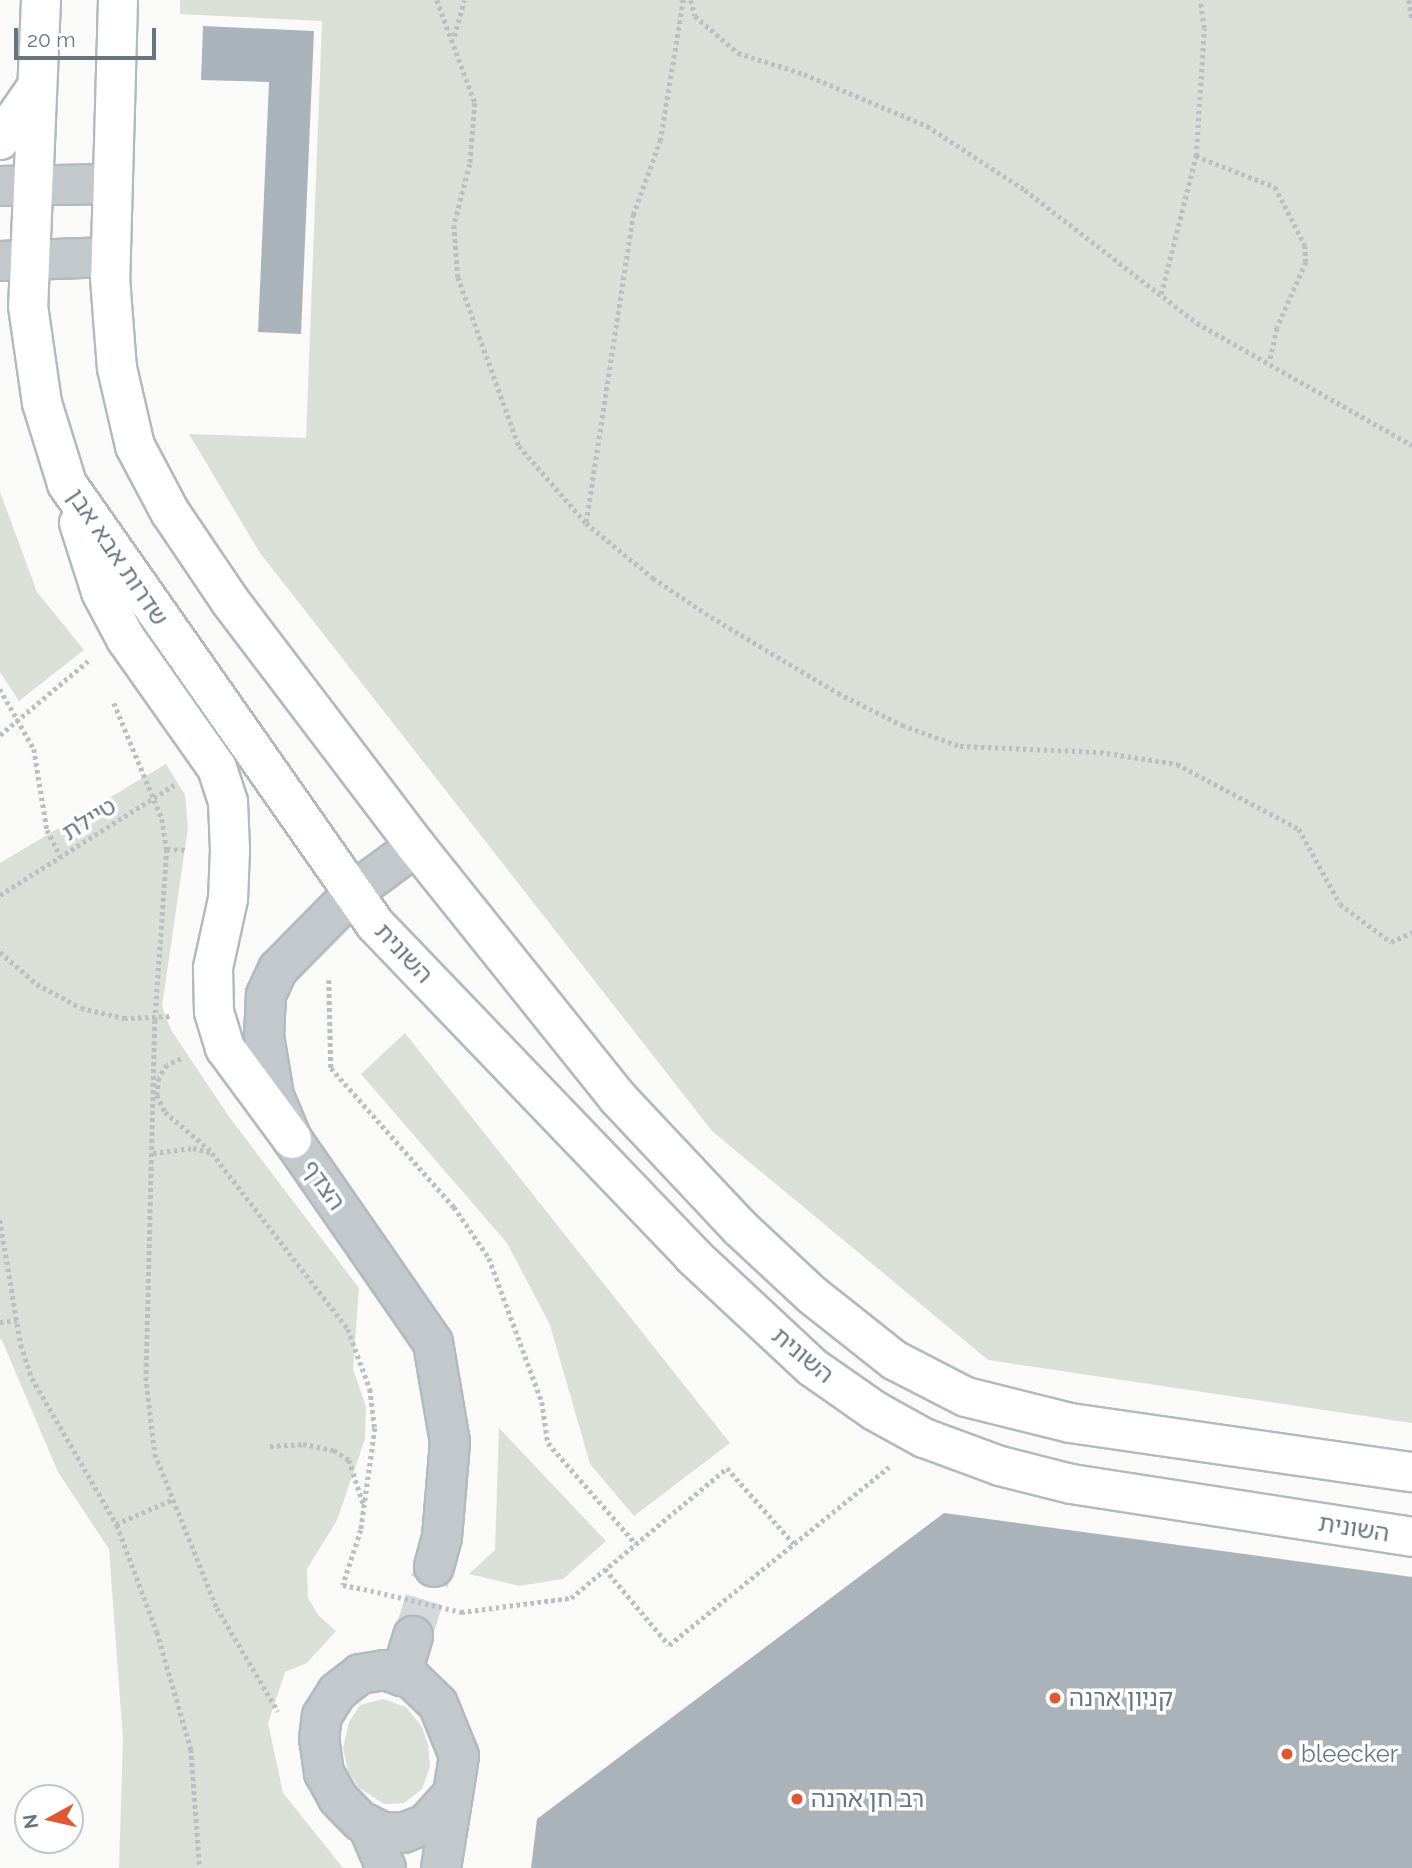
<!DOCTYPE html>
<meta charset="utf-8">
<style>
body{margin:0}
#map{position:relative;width:1412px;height:1868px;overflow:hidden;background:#fafaf8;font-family:Raleway,"Noto Sans Hebrew",sans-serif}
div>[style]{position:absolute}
.green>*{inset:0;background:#dadfd7}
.building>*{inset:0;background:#aab3b9}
.street-tunnel>*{height:38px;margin-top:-19px;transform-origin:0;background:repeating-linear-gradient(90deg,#d5d9db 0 38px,transparent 0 57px)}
.path>*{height:4.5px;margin-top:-2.25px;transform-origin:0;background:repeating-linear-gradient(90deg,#bbbfc2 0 3.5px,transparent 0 7px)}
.roads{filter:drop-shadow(2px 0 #b3babf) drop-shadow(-2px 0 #b3babf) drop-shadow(0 2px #b3babf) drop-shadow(0 -2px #b3babf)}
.street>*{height:38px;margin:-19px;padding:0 19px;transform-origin:19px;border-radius:19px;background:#c3c8cc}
.secondary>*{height:38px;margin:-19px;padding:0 19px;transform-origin:19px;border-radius:19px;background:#fff}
.path-bridge>*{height:4.5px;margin-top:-2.25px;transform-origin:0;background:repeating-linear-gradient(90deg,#bbbfc2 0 3.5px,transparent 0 7px)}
.dots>*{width:19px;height:19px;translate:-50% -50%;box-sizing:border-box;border:4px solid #fff;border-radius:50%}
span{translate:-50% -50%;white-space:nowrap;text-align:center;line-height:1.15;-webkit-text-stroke:7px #fff;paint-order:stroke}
.street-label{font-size:24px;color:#657683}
.poi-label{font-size:24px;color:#657683}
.left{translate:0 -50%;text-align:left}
.north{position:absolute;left:14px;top:1784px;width:70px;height:70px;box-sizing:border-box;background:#fff;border:2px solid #c1c8cd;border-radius:50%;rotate:262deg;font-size:19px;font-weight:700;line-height:28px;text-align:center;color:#657683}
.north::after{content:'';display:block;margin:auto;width:24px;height:32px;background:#e4572e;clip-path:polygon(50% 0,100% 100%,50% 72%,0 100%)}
.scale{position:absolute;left:14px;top:28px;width:142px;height:32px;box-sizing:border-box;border:4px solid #657683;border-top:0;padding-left:9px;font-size:21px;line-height:24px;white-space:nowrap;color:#657683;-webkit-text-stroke:5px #fff;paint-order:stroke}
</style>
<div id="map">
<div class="green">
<div style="clip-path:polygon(180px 0,1412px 0,1412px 1423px,988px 1360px,712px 1131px,260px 553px,189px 434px,306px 438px,322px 21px,180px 14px)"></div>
<div style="clip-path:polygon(0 492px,37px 592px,84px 650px,19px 701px,0 672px)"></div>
<div style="clip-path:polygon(166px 764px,185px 795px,188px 828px,162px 1006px,171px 1030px,230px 1118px,359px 1288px,353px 1369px,366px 1407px,365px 1439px,337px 1520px,307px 1569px,308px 1598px,319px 1616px,336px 1631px,307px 1663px,285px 1672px,268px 1723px,283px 1793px,343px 1868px,119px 1868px,123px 1739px,109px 1549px,58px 1472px,1px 1338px,0 1342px,0 863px)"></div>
<div style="clip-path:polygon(405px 1033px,730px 1443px,634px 1516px,590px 1464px,550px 1325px,507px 1243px,361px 1074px)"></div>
<div style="clip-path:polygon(499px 1428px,606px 1541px,563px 1579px,519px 1586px,469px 1574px,495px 1550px)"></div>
<div style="clip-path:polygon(383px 1699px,406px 1707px,422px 1727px,428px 1744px,430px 1767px,422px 1789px,404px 1803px,384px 1804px,358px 1787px,348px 1771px,343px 1748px,349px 1722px,360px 1705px)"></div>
</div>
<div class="building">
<div style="clip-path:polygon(203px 26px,314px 31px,301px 334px,258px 332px,269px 82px,201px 80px)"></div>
<div style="clip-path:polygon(944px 1513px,1412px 1577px,1412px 1868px,531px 1868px,537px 1819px)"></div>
</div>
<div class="street-tunnel">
<div style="left:413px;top:1636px;width:72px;rotate:-73.1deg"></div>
</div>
<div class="path">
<div style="left:437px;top:0;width:110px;rotate:69.7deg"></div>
<div style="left:475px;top:103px;width:61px;rotate:94.7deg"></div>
<div style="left:470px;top:164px;width:63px;rotate:104.7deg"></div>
<div style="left:454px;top:225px;width:52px;rotate:85.6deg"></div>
<div style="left:458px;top:277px;width:180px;rotate:70.2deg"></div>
<div style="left:519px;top:446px;width:102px;rotate:49deg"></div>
<div style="left:586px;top:523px;width:87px;rotate:39.4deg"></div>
<div style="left:653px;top:578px;width:70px;rotate:33.9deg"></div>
<div style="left:711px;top:617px;width:148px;rotate:30.9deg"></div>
<div style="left:838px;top:693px;width:72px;rotate:26.6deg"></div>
<div style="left:902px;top:725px;width:62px;rotate:19.9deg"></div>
<div style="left:960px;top:746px;width:140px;rotate:2.5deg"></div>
<div style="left:1100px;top:752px;width:78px;rotate:8.9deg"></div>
<div style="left:1177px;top:764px;width:138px;rotate:28deg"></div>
<div style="left:1299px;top:829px;width:85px;rotate:61.3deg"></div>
<div style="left:1340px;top:904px;width:64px;rotate:36.7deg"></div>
<div style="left:1391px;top:942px;width:23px;rotate:-25deg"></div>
<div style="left:691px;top:0;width:16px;rotate:76deg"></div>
<div style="left:695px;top:16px;width:57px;rotate:40.7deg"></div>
<div style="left:738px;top:53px;width:69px;rotate:17.7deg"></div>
<div style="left:804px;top:74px;width:134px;rotate:22.9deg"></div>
<div style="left:927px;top:126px;width:117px;rotate:33.1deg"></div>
<div style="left:1025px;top:190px;width:217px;rotate:37.7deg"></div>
<div style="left:1197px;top:323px;width:247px;rotate:29.6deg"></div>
<div style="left:1409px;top:0;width:20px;rotate:81deg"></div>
<div style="left:454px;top:36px;width:37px;rotate:-74deg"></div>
<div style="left:1196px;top:156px;width:85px;rotate:21.4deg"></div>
<div style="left:1275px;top:187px;width:65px;rotate:62.7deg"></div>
<div style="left:1305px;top:245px;width:17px;rotate:87deg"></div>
<div style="left:1306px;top:262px;width:72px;rotate:113.7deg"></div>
<div style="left:1277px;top:328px;width:35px;rotate:102deg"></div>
<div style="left:1161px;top:294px;width:142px;rotate:-75.8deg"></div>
<div style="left:1196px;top:156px;width:128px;rotate:-86.4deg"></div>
<div style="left:1204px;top:28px;width:28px;rotate:-98deg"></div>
<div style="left:586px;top:522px;width:311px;rotate:-81.3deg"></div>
<div style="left:633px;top:215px;width:79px;rotate:-70deg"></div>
<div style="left:660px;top:141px;width:143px;rotate:-80.7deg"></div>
<div style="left:0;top:689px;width:69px;rotate:60.5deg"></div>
<div style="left:34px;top:749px;width:82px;rotate:80.9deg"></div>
<div style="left:47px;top:830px;width:30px;rotate:63deg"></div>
<div style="left:114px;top:703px;width:126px;rotate:67.5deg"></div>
<div style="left:162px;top:819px;width:30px;rotate:81deg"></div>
<div style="left:167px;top:849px;width:171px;rotate:94deg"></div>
<div style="left:155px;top:1020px;width:357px;rotate:91.4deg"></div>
<div style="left:146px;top:1377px;width:78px;rotate:83.3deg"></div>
<div style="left:155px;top:1454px;width:166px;rotate:68.1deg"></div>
<div style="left:217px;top:1608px;width:120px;rotate:59.4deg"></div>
<div style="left:0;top:735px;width:115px;rotate:-40.1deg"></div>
<div style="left:167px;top:849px;width:21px;rotate:3deg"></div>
<div style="left:0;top:895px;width:206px;rotate:-32.3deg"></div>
<div style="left:0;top:952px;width:49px;rotate:40.9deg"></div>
<div style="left:37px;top:984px;width:50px;rotate:28.6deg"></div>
<div style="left:81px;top:1008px;width:44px;rotate:13.1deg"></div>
<div style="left:124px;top:1018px;width:49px;rotate:-2.3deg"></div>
<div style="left:329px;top:980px;width:88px;rotate:88.7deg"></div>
<div style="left:331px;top:1068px;width:186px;rotate:48.5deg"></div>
<div style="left:454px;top:1207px;width:62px;rotate:55.5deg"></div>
<div style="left:489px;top:1258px;width:153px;rotate:69.8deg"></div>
<div style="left:542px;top:1402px;width:41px;rotate:81.7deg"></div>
<div style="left:548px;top:1443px;width:134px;rotate:48.9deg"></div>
<div style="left:181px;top:1059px;width:15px;rotate:157deg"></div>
<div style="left:167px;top:1065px;width:15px;rotate:122deg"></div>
<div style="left:159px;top:1078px;width:17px;rotate:97deg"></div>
<div style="left:157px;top:1095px;width:19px;rotate:65deg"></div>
<div style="left:165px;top:1112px;width:60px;rotate:40.3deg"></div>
<div style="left:153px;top:1153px;width:40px;rotate:-7.1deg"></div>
<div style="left:193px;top:1148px;width:20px;rotate:15deg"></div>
<div style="left:212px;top:1153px;width:222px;rotate:52.3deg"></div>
<div style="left:348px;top:1329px;width:64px;rotate:69.9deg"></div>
<div style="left:370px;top:1389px;width:39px;rotate:83deg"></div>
<div style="left:375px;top:1428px;width:103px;rotate:97.8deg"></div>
<div style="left:361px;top:1530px;width:58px;rotate:108.1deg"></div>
<div style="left:343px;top:1585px;width:21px;rotate:11deg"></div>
<div style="left:0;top:1220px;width:127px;rotate:80.5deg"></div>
<div style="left:21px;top:1345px;width:35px;rotate:72deg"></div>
<div style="left:32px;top:1378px;width:170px;rotate:60deg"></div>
<div style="left:117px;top:1525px;width:114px;rotate:69.5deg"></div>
<div style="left:157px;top:1632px;width:122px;rotate:73.8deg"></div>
<div style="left:191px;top:1749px;width:119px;rotate:85.7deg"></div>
<div style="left:0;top:1322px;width:17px;rotate:-7deg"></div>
<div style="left:270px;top:1446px;width:33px;rotate:-3deg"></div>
<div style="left:303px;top:1444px;width:32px;rotate:11deg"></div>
<div style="left:334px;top:1450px;width:18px;rotate:34deg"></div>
<div style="left:349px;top:1460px;width:48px;rotate:71.9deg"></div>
<div style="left:116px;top:1524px;width:63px;rotate:-23.3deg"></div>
<div style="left:605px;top:1569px;width:99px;rotate:49.9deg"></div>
<div style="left:669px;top:1645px;width:283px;rotate:-39deg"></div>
<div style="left:461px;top:1612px;width:111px;rotate:-7.3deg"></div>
<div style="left:571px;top:1598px;width:203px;rotate:-39.8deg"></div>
<div style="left:727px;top:1468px;width:101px;rotate:48.6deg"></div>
</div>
<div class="roads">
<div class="street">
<div style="left:0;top:186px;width:113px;rotate:-1deg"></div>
<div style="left:0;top:261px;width:110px;rotate:-2.1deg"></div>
<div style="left:416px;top:846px;width:76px;rotate:143.6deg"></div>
<div style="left:355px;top:891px;width:110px;rotate:134.6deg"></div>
<div style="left:278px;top:969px;width:29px;rotate:115deg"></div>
<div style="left:266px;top:995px;width:41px;rotate:92.8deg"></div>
<div style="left:264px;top:1036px;width:61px;rotate:80.5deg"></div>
<div style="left:274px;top:1096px;width:47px;rotate:67.3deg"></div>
<div style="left:292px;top:1139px;width:248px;rotate:55.3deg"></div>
<div style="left:433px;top:1343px;width:100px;rotate:80.3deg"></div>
<div style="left:450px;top:1442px;width:95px;rotate:94.8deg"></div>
<div style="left:442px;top:1537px;width:31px;rotate:105deg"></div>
<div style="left:384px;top:1670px;width:29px;rotate:18deg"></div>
<div style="left:412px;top:1679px;width:36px;rotate:44deg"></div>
<div style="left:438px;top:1704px;width:56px;rotate:68deg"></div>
<div style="left:459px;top:1756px;width:38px;rotate:99deg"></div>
<div style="left:453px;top:1794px;width:40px;rotate:132deg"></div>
<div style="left:426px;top:1824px;width:25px;rotate:159deg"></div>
<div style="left:403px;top:1833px;width:20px;rotate:-177deg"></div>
<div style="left:383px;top:1832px;width:25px;rotate:-154deg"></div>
<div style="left:360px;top:1821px;width:32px;rotate:-134deg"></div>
<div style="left:338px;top:1798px;width:29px;rotate:-119deg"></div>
<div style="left:324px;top:1773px;width:34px;rotate:-98deg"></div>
<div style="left:319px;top:1739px;width:23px;rotate:-83deg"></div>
<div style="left:322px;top:1716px;width:28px;rotate:-58deg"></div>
<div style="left:337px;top:1692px;width:29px;rotate:-38deg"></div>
<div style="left:360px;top:1674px;width:24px;rotate:-9deg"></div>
<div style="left:401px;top:1676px;width:42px;rotate:-73.3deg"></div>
<div style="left:367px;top:1824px;width:48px;rotate:66.6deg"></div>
<div style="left:441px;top:1868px;width:75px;rotate:-80.8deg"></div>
</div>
<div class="secondary">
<div style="left:41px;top:0;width:306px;rotate:92.4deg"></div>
<div style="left:28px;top:306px;width:98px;rotate:81.8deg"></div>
<div style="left:42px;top:403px;width:85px;rotate:72.8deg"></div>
<div style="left:67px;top:484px;width:537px;rotate:55.01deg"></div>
<div style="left:375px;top:924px;width:460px;rotate:46.2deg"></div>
<div style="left:693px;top:1256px;width:163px;rotate:43deg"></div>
<div style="left:812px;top:1367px;width:77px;rotate:34.9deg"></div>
<div style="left:875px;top:1411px;width:56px;rotate:28.9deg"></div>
<div style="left:924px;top:1438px;width:81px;rotate:20.2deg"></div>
<div style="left:1000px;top:1466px;width:73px;rotate:14.2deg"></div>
<div style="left:1071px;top:1484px;width:345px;rotate:8.8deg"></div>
<div style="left:118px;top:0;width:278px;rotate:91.6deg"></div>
<div style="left:110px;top:278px;width:90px;rotate:85.6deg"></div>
<div style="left:117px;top:368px;width:80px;rotate:77deg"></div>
<div style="left:135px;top:446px;width:75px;rotate:62.1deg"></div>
<div style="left:170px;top:512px;width:107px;rotate:56deg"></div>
<div style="left:230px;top:601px;width:308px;rotate:52.8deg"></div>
<div style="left:416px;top:846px;width:323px;rotate:51.3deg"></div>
<div style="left:618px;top:1098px;width:177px;rotate:46.8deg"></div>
<div style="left:739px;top:1227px;width:100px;rotate:43deg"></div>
<div style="left:812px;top:1295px;width:105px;rotate:38.4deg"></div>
<div style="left:894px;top:1360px;width:81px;rotate:27.2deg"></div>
<div style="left:966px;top:1397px;width:107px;rotate:14deg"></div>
<div style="left:1070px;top:1423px;width:345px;rotate:8.2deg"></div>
<div style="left:0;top:140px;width:63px;rotate:-55.3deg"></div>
<div style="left:79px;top:523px;width:72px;rotate:72.3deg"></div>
<div style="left:101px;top:592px;width:53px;rotate:62deg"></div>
<div style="left:126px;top:639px;width:158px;rotate:54.8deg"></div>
<div style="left:217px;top:768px;width:36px;rotate:72deg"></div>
<div style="left:228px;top:802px;width:48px;rotate:87.6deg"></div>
<div style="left:230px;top:850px;width:49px;rotate:92.3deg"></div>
<div style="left:228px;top:899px;width:71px;rotate:102.3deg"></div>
<div style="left:213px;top:968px;width:44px;rotate:88.7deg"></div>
<div style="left:214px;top:1012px;width:38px;rotate:73deg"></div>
<div style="left:225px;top:1048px;width:113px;rotate:53.6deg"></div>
</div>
</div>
<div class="path-bridge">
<div style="left:364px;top:1589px;width:100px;rotate:13.3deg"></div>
</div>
<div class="dots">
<div style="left:1055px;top:1698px;background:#e4572e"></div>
<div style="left:1287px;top:1754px;background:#e4572e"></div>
<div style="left:797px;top:1799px;background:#e4572e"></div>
</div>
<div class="street-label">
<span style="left:118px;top:557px;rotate:56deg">שדרות אבא אבן</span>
<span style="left:89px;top:819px;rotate:-32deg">טיילת</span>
<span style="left:404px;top:953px;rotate:47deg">השונית</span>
<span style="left:324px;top:1185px;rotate:55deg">הצדף</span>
<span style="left:803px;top:1355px;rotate:40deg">השונית</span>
<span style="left:1354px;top:1528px;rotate:9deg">השונית</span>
</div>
<div class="poi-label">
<span class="left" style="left:1069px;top:1698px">קניון ארנה</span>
<span class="left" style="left:1301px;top:1754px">bleecker</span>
<span class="left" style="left:811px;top:1799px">רב חן ארנה</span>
</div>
<div class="north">N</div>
<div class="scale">20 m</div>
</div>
